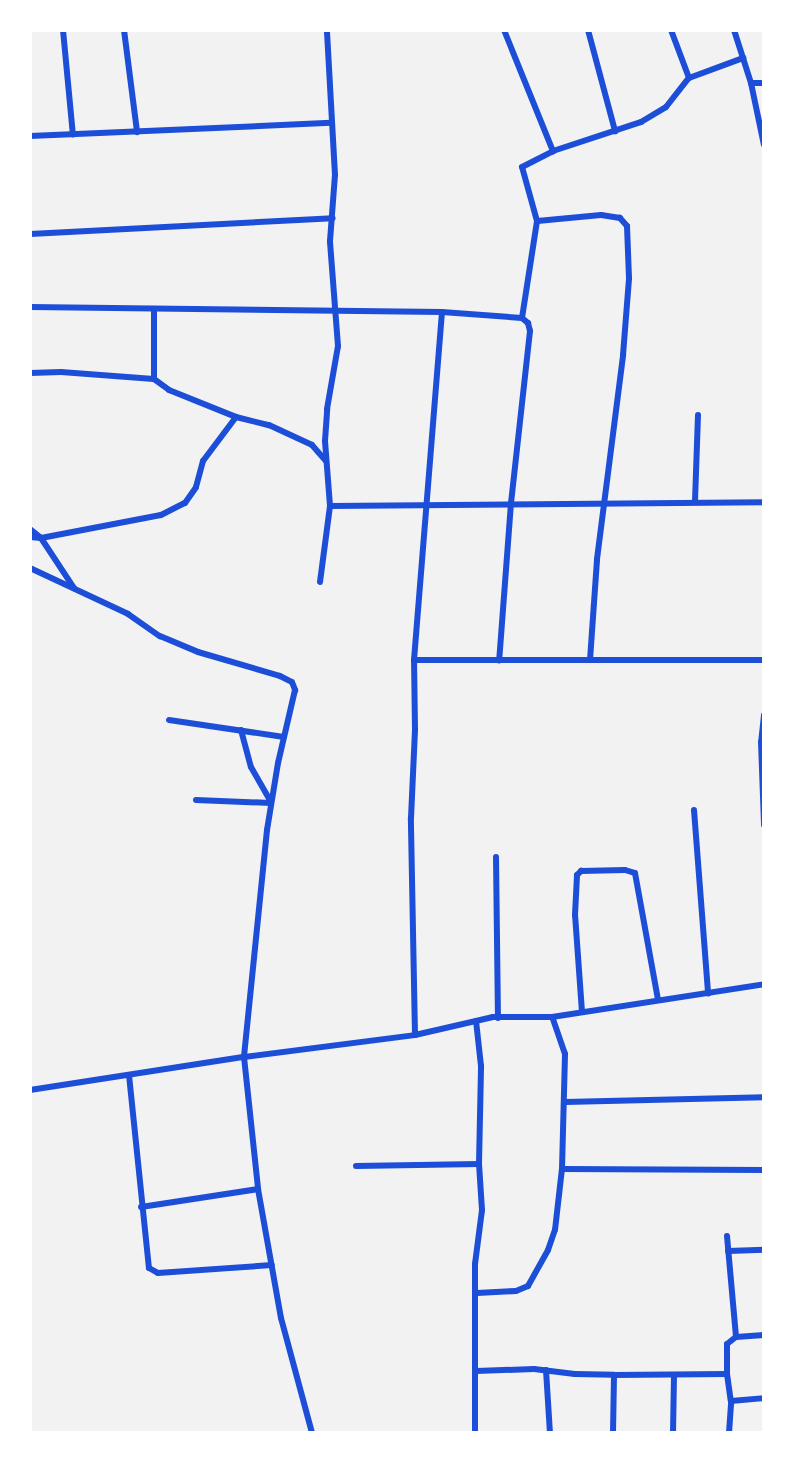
<!DOCTYPE html>
<style>
body{margin:0}
#map{position:relative;width:794px;height:1463px;overflow:hidden;background:#f2f2f2;font-family:Figtree,sans-serif}
div>[style]{position:absolute}
.minor>*{height:6px;margin:-3px;padding:0 3px;transform-origin:3px;border-radius:3px;background:#1d4ed8}
span{translate:-50% -50%;white-space:nowrap;text-align:center;line-height:1.15;-webkit-text-stroke:5px #fff;paint-order:stroke}
.frame{position:absolute;inset:0;border:32px solid #fff;pointer-events:none}
</style>
<div id="map">
<div class="minor">
<div style="left:63px;top:30px;width:105px;rotate:84.6deg"></div>
<div style="left:124px;top:30px;width:103px;rotate:82.7deg"></div>
<div style="left:504px;top:30px;width:131px;rotate:68deg"></div>
<div style="left:588px;top:30px;width:105px;rotate:75deg"></div>
<div style="left:671px;top:30px;width:51px;rotate:69.4deg"></div>
<div style="left:734px;top:30px;width:56px;rotate:72.2deg"></div>
<div style="left:751px;top:83px;width:63px;rotate:78.2deg"></div>
<div style="left:751px;top:83px;width:13px"></div>
<div style="left:30px;top:136px;width:301px;rotate:-2.5deg"></div>
<div style="left:30px;top:234px;width:303px;rotate:-3deg"></div>
<div style="left:30px;top:307px;width:412px;rotate:0.7deg"></div>
<div style="left:442px;top:312px;width:80px;rotate:4.3deg"></div>
<div style="left:522px;top:318px;width:8px;rotate:40deg"></div>
<div style="left:528px;top:323px;width:8px;rotate:76deg"></div>
<div style="left:530px;top:331px;width:173px;rotate:96.3deg"></div>
<div style="left:511px;top:503px;width:158px;rotate:94.3deg"></div>
<div style="left:154px;top:309px;width:70px;rotate:90deg"></div>
<div style="left:154px;top:379px;width:19px;rotate:36deg"></div>
<div style="left:169px;top:390px;width:72px;rotate:21.9deg"></div>
<div style="left:236px;top:417px;width:34px;rotate:14deg"></div>
<div style="left:269px;top:425px;width:47px;rotate:24.9deg"></div>
<div style="left:312px;top:445px;width:21px;rotate:49deg"></div>
<div style="left:522px;top:318px;width:98px;rotate:-81.2deg"></div>
<div style="left:30px;top:373px;width:31px;rotate:-2deg"></div>
<div style="left:61px;top:372px;width:93px;rotate:4.3deg"></div>
<div style="left:695px;top:501px;width:86px;rotate:-88deg"></div>
<div style="left:330px;top:506px;width:434px;rotate:-0.5deg"></div>
<div style="left:30px;top:529px;width:14px;rotate:39deg"></div>
<div style="left:41px;top:538px;width:60px;rotate:56.6deg"></div>
<div style="left:30px;top:537px;width:11px;rotate:5deg"></div>
<div style="left:41px;top:538px;width:122px;rotate:-10.9deg"></div>
<div style="left:161px;top:515px;width:27px;rotate:-27deg"></div>
<div style="left:185px;top:503px;width:19px;rotate:-55deg"></div>
<div style="left:196px;top:487px;width:27px;rotate:-75deg"></div>
<div style="left:203px;top:461px;width:55px;rotate:-53.1deg"></div>
<div style="left:30px;top:568px;width:108px;rotate:25.1deg"></div>
<div style="left:128px;top:614px;width:39px;rotate:35deg"></div>
<div style="left:160px;top:636px;width:41px;rotate:22.8deg"></div>
<div style="left:198px;top:652px;width:85px;rotate:16.3deg"></div>
<div style="left:280px;top:676px;width:13px;rotate:27deg"></div>
<div style="left:292px;top:682px;width:9px;rotate:69deg"></div>
<div style="left:295px;top:690px;width:75px;rotate:103.1deg"></div>
<div style="left:278px;top:763px;width:68px;rotate:99.3deg"></div>
<div style="left:267px;top:830px;width:228px;rotate:95.8deg"></div>
<div style="left:244px;top:1057px;width:133px;rotate:83.9deg"></div>
<div style="left:258px;top:1189px;width:131px;rotate:79.9deg"></div>
<div style="left:281px;top:1318px;width:119px;rotate:74.9deg"></div>
<div style="left:320px;top:582px;width:77px;rotate:-82.5deg"></div>
<div style="left:330px;top:506px;width:65px;rotate:-94.4deg"></div>
<div style="left:325px;top:441px;width:32px;rotate:-86deg"></div>
<div style="left:327px;top:409px;width:64px;rotate:-80.1deg"></div>
<div style="left:338px;top:346px;width:105px;rotate:-94.4deg"></div>
<div style="left:330px;top:241px;width:66px;rotate:-85.7deg"></div>
<div style="left:335px;top:175px;width:145px;rotate:-93.2deg"></div>
<div style="left:414px;top:660px;width:350px"></div>
<div style="left:590px;top:660px;width:101px;rotate:-86deg"></div>
<div style="left:597px;top:559px;width:206px;rotate:-82.7deg"></div>
<div style="left:623px;top:355px;width:77px;rotate:-85.5deg"></div>
<div style="left:629px;top:278px;width:52px;rotate:-92.2deg"></div>
<div style="left:627px;top:226px;width:11px;rotate:-131deg"></div>
<div style="left:620px;top:218px;width:19px;rotate:-171deg"></div>
<div style="left:601px;top:215px;width:64px;rotate:174.6deg"></div>
<div style="left:537px;top:221px;width:56px;rotate:-105.5deg"></div>
<div style="left:522px;top:167px;width:35px;rotate:-27deg"></div>
<div style="left:553px;top:151px;width:93px;rotate:-18.2deg"></div>
<div style="left:641px;top:122px;width:29px;rotate:-31deg"></div>
<div style="left:666px;top:107px;width:37px;rotate:-52deg"></div>
<div style="left:689px;top:78px;width:58px;rotate:-20.3deg"></div>
<div style="left:764px;top:715px;width:27px;rotate:96deg"></div>
<div style="left:761px;top:742px;width:83px;rotate:87.9deg"></div>
<div style="left:169px;top:720px;width:116px;rotate:8.4deg"></div>
<div style="left:241px;top:730px;width:38px;rotate:75deg"></div>
<div style="left:251px;top:767px;width:40px;rotate:60.3deg"></div>
<div style="left:196px;top:800px;width:75px;rotate:2.3deg"></div>
<div style="left:694px;top:810px;width:184px;rotate:85.6deg"></div>
<div style="left:496px;top:857px;width:161px;rotate:89.3deg"></div>
<div style="left:582px;top:1012px;width:97px;rotate:-94.1deg"></div>
<div style="left:575px;top:915px;width:40px;rotate:-87.1deg"></div>
<div style="left:577px;top:875px;width:6px;rotate:-45deg"></div>
<div style="left:581px;top:871px;width:44px;rotate:-1.3deg"></div>
<div style="left:625px;top:870px;width:10px;rotate:17deg"></div>
<div style="left:635px;top:873px;width:129px;rotate:79.7deg"></div>
<div style="left:415px;top:1035px;width:217px;rotate:-91.1deg"></div>
<div style="left:411px;top:818px;width:89px;rotate:-87.4deg"></div>
<div style="left:415px;top:729px;width:69px;rotate:-90.8deg"></div>
<div style="left:414px;top:660px;width:349px;rotate:-85.4deg"></div>
<div style="left:129px;top:1075px;width:194px;rotate:84.1deg"></div>
<div style="left:149px;top:1268px;width:10px;rotate:29deg"></div>
<div style="left:158px;top:1273px;width:114px;rotate:-4deg"></div>
<div style="left:30px;top:1090px;width:217px;rotate:-8.8deg"></div>
<div style="left:244px;top:1057px;width:172px;rotate:-7.3deg"></div>
<div style="left:415px;top:1035px;width:80px;rotate:-13deg"></div>
<div style="left:493px;top:1017px;width:59px"></div>
<div style="left:552px;top:1017px;width:215px;rotate:-8.8deg"></div>
<div style="left:565px;top:1102px;width:199px;rotate:-1.4deg"></div>
<div style="left:356px;top:1166px;width:123px;rotate:-0.9deg"></div>
<div style="left:562px;top:1169px;width:202px;rotate:0.3deg"></div>
<div style="left:141px;top:1207px;width:118px;rotate:-8.7deg"></div>
<div style="left:727px;top:1236px;width:101px;rotate:84.9deg"></div>
<div style="left:728px;top:1251px;width:36px;rotate:-2deg"></div>
<div style="left:477px;top:1293px;width:39px;rotate:-3deg"></div>
<div style="left:516px;top:1291px;width:13px;rotate:-23deg"></div>
<div style="left:528px;top:1286px;width:41px;rotate:-60.9deg"></div>
<div style="left:548px;top:1250px;width:21px;rotate:-71deg"></div>
<div style="left:555px;top:1230px;width:61px;rotate:-83.5deg"></div>
<div style="left:562px;top:1169px;width:115px;rotate:-88.5deg"></div>
<div style="left:565px;top:1054px;width:39px;rotate:-109deg"></div>
<div style="left:546px;top:1370px;width:63px;rotate:86.4deg"></div>
<div style="left:476px;top:1371px;width:58px;rotate:-2deg"></div>
<div style="left:534px;top:1369px;width:41px;rotate:7deg"></div>
<div style="left:575px;top:1374px;width:39px;rotate:1deg"></div>
<div style="left:614px;top:1375px;width:113px;rotate:-0.5deg"></div>
<div style="left:727px;top:1374px;width:27px;rotate:82deg"></div>
<div style="left:731px;top:1401px;width:33px;rotate:-5deg"></div>
<div style="left:727px;top:1374px;width:30px;rotate:-90deg"></div>
<div style="left:727px;top:1344px;width:11px;rotate:-38deg"></div>
<div style="left:736px;top:1337px;width:28px;rotate:-4deg"></div>
<div style="left:475px;top:1433px;width:169px;rotate:-90deg"></div>
<div style="left:475px;top:1264px;width:54px;rotate:-82.6deg"></div>
<div style="left:482px;top:1210px;width:46px;rotate:-93.7deg"></div>
<div style="left:479px;top:1164px;width:98px;rotate:-88.8deg"></div>
<div style="left:481px;top:1066px;width:45px;rotate:-96.3deg"></div>
<div style="left:613px;top:1433px;width:58px;rotate:-89deg"></div>
<div style="left:673px;top:1433px;width:58px;rotate:-89deg"></div>
<div style="left:729px;top:1433px;width:32px;rotate:-86deg"></div>
</div>
<div class="frame"></div>
</div>
